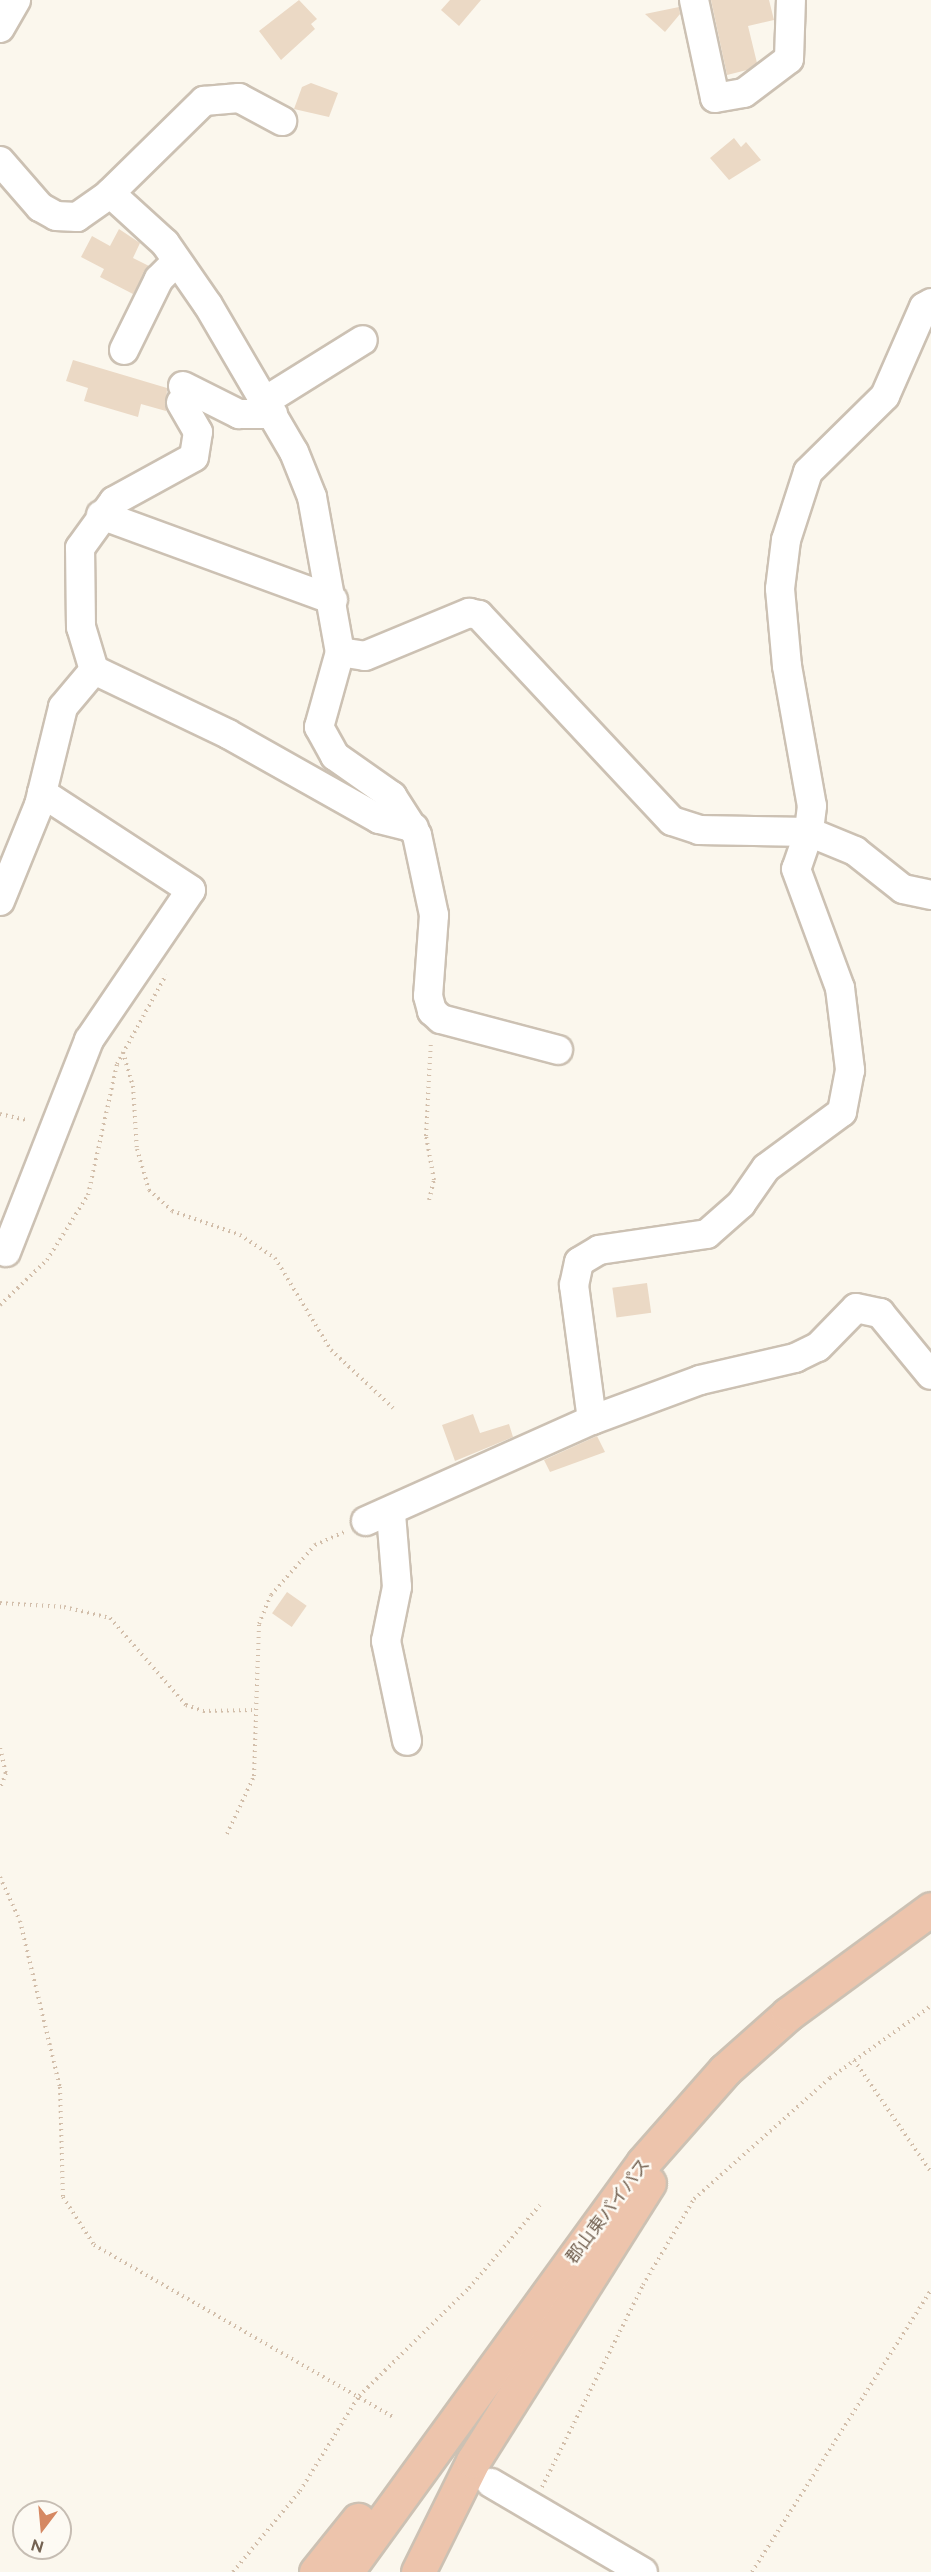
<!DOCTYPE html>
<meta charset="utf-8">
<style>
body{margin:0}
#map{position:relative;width:931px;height:2572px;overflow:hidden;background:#fbf7ed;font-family:Raleway,"Noto Sans JP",sans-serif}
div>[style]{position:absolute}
.building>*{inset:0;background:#ebd9c5;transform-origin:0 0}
.path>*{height:4px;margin-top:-2px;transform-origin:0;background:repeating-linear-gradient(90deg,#d2beaa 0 1.5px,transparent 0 6px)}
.roads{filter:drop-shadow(2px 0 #ccc1b3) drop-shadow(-2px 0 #ccc1b3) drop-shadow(0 2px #ccc1b3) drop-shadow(0 -2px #ccc1b3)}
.minor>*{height:28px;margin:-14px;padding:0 14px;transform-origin:14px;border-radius:14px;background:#fff}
.highway>*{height:33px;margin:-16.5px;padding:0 16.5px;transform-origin:16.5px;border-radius:16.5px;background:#edc4ac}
span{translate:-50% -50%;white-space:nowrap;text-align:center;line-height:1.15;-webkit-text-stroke:5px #fdfaf3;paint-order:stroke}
.street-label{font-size:18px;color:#746252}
.north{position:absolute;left:12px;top:2500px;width:60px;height:60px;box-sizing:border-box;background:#fdfaf3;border:2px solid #c6bdb3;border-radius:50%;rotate:196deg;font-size:16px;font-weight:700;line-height:24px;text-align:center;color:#746252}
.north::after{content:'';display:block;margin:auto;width:21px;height:27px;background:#d58862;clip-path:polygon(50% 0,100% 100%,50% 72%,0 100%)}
</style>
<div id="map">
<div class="building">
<div style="clip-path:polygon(299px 0,317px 19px,311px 24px,315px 29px,281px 60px,259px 31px)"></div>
<div style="clip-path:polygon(450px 0,481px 0,459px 26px,441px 10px)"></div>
<div style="clip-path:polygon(711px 0,769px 0,774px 20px,748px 26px,757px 63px,747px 70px,727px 75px)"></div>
<div style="clip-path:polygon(679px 7px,680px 14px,665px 32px,645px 14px)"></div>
<div style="clip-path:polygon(311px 83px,338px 93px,329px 117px,294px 109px,302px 87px)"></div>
<div style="clip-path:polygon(734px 138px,741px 147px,746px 142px,761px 160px,729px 180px,710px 158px)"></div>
<div style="clip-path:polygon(119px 229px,140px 243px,133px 258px,149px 266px,133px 294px,100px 277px,104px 269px,81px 257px,92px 236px,110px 246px)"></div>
<div style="clip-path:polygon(73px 360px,167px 388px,166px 411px,141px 404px,138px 417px,84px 401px,88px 388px,66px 381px)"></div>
<div style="left:647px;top:1283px;width:30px;height:35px;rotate:82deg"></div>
<div style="clip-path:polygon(473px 1414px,480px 1433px,509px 1424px,513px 1437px,455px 1461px,442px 1425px)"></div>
<div style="clip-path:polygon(597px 1436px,605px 1452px,550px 1472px,544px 1460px)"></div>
<div style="left:287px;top:1592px;width:24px;height:26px;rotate:35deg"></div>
</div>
<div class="path">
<div style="left:123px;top:1052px;width:35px;rotate:74deg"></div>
<div style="left:133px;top:1086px;width:63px;rotate:86.4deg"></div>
<div style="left:137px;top:1149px;width:43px;rotate:73.7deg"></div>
<div style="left:149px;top:1190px;width:31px;rotate:42deg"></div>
<div style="left:172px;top:1211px;width:72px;rotate:19.4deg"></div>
<div style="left:240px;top:1235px;width:42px;rotate:33.3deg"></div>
<div style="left:275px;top:1258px;width:108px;rotate:58.7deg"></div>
<div style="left:331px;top:1350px;width:85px;rotate:43.1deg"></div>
<div style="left:0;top:1114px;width:27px;rotate:13deg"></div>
<div style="left:429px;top:1200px;width:21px;rotate:-76deg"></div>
<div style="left:434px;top:1180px;width:45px;rotate:-100.3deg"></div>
<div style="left:426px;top:1136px;width:96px;rotate:-87deg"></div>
<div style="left:0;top:1305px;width:65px;rotate:-43.8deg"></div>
<div style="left:47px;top:1260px;width:77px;rotate:-57.8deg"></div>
<div style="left:88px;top:1195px;width:134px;rotate:-77.5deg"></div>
<div style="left:117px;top:1064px;width:102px;rotate:-61.2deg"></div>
<div style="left:0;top:1603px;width:64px;rotate:3.6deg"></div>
<div style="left:64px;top:1607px;width:47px;rotate:13.4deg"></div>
<div style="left:110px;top:1618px;width:116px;rotate:48.9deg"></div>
<div style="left:186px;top:1705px;width:18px;rotate:19deg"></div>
<div style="left:203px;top:1711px;width:49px;rotate:-1.2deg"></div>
<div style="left:0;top:1748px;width:26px;rotate:77deg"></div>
<div style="left:6px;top:1773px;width:16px;rotate:112deg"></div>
<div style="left:227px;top:1834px;width:64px;rotate:-65deg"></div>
<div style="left:254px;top:1776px;width:152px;rotate:-88.1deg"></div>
<div style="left:259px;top:1624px;width:31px;rotate:-68deg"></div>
<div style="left:271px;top:1595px;width:67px;rotate:-48.7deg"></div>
<div style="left:315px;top:1545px;width:32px;rotate:-24deg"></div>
<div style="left:0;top:1877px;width:48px;rotate:65.6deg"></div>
<div style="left:20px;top:1921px;width:171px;rotate:76.5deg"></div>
<div style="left:60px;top:2087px;width:110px;rotate:88.4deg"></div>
<div style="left:63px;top:2197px;width:57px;rotate:57.1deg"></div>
<div style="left:94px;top:2245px;width:347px;rotate:29.9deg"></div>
<div style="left:854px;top:2060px;width:136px;rotate:55.5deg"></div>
<div style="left:542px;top:2487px;width:226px;rotate:-63.4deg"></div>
<div style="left:643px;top:2285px;width:100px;rotate:-59.3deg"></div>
<div style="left:694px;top:2199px;width:182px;rotate:-41.7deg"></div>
<div style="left:830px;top:2078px;width:124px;rotate:-35.5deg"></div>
<div style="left:233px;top:2572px;width:105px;rotate:-50.4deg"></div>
<div style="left:300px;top:2491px;width:112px;rotate:-58.2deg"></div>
<div style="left:359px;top:2396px;width:154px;rotate:-44.5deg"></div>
<div style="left:469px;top:2288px;width:109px;rotate:-49.5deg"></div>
<div style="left:752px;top:2572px;width:334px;rotate:-57.6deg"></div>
</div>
<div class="roads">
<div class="minor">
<div style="left:694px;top:0;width:100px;rotate:77.9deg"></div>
<div style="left:715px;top:98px;width:29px;rotate:-10deg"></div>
<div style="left:744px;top:93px;width:56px;rotate:-37.1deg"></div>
<div style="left:789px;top:59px;width:59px;rotate:-88.1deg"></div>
<div style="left:0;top:28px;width:32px;rotate:-60deg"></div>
<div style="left:0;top:161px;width:61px;rotate:49deg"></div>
<div style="left:40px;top:207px;width:18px;rotate:29deg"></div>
<div style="left:56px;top:216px;width:21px;rotate:3deg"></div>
<div style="left:77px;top:217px;width:37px;rotate:-35deg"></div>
<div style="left:107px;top:196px;width:136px;rotate:-44.4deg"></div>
<div style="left:204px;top:101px;width:35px;rotate:-5deg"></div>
<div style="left:239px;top:98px;width:49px;rotate:28.1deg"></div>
<div style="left:110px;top:193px;width:74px;rotate:42.3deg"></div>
<div style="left:165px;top:243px;width:75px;rotate:55.3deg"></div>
<div style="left:208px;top:305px;width:170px;rotate:59.7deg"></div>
<div style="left:294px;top:452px;width:48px;rotate:68.2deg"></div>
<div style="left:312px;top:497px;width:158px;rotate:79.8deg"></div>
<div style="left:340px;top:652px;width:78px;rotate:105.6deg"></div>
<div style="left:319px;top:727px;width:33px;rotate:61deg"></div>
<div style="left:335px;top:756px;width:70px;rotate:35.1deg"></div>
<div style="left:392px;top:796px;width:46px;rotate:57.3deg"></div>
<div style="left:417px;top:835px;width:82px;rotate:78deg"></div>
<div style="left:434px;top:915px;width:81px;rotate:94.2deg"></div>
<div style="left:428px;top:996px;width:16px;rotate:75deg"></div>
<div style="left:432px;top:1011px;width:12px;rotate:42deg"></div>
<div style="left:441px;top:1019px;width:121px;rotate:14.8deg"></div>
<div style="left:931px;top:303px;width:8px;rotate:150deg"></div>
<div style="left:924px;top:307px;width:97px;rotate:113.7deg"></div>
<div style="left:885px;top:396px;width:108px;rotate:135.4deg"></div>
<div style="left:808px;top:472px;width:71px;rotate:107.9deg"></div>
<div style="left:786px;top:540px;width:49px;rotate:97deg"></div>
<div style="left:780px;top:589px;width:77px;rotate:84.8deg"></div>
<div style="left:787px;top:666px;width:142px;rotate:79.9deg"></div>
<div style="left:812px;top:806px;width:26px;rotate:97deg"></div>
<div style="left:809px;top:832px;width:50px;rotate:22.4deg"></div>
<div style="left:855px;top:851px;width:61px;rotate:38.4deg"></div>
<div style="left:903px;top:889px;width:29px;rotate:12deg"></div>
<div style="left:124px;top:350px;width:79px;rotate:-63.8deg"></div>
<div style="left:159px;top:279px;width:25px;rotate:-45deg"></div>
<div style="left:183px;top:386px;width:63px;rotate:26.6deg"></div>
<div style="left:239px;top:414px;width:34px"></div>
<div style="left:265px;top:401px;width:115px;rotate:-31.9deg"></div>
<div style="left:101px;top:515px;width:247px;rotate:20.1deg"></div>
<div style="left:340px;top:652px;width:25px;rotate:9deg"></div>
<div style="left:365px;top:656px;width:113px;rotate:-22.5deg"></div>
<div style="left:469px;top:613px;width:10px;rotate:11deg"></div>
<div style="left:479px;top:615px;width:282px;rotate:46.9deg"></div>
<div style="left:672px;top:821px;width:28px;rotate:18deg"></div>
<div style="left:699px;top:830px;width:110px;rotate:1deg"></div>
<div style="left:809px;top:832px;width:39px;rotate:109deg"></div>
<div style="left:796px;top:869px;width:127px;rotate:69.7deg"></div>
<div style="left:840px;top:988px;width:83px;rotate:83deg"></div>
<div style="left:850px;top:1070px;width:43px;rotate:100.8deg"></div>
<div style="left:842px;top:1112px;width:94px;rotate:143.6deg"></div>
<div style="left:766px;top:1168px;width:44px;rotate:124.8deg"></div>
<div style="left:741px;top:1204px;width:45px;rotate:138.6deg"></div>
<div style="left:707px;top:1234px;width:109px;rotate:171.6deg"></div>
<div style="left:599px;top:1250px;width:23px;rotate:149deg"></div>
<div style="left:579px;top:1262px;width:24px;rotate:102deg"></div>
<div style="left:574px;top:1285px;width:136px;rotate:82.4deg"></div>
<div style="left:94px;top:670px;width:148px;rotate:25.5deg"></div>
<div style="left:228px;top:734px;width:173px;rotate:29.4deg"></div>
<div style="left:379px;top:819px;width:36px;rotate:14deg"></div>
<div style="left:0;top:901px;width:104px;rotate:-67.9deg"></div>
<div style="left:39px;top:805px;width:101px;rotate:-76.2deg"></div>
<div style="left:63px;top:707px;width:48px;rotate:-50deg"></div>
<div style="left:94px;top:670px;width:45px;rotate:-106.8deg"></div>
<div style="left:81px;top:627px;width:79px;rotate:-90.7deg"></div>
<div style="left:80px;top:548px;width:58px;rotate:-54.1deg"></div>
<div style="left:114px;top:501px;width:91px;rotate:-28.8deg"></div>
<div style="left:194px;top:457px;width:25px;rotate:-81deg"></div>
<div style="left:198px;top:432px;width:34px;rotate:-120deg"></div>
<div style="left:6px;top:1252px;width:228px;rotate:-68.6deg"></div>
<div style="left:89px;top:1040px;width:181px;rotate:-55.8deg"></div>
<div style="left:191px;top:890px;width:178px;rotate:-146.9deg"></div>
<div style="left:391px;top:1514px;width:73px;rotate:85.3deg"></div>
<div style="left:397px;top:1587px;width:55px;rotate:101.5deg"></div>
<div style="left:386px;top:1641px;width:102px;rotate:78.1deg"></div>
<div style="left:366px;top:1521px;width:248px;rotate:-24.1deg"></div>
<div style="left:592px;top:1420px;width:115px;rotate:-20.3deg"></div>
<div style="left:700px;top:1380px;width:98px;rotate:-13deg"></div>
<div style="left:795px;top:1358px;width:25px;rotate:-26deg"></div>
<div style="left:818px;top:1347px;width:54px;rotate:-45.7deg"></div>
<div style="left:856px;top:1308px;width:25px;rotate:12deg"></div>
<div style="left:880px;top:1313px;width:80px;rotate:50.6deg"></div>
<div style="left:491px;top:2483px;width:176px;rotate:30.4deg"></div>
</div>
<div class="highway">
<div style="left:316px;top:2572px;width:67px;rotate:-51.1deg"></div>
<div style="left:346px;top:2572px;width:505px;rotate:-54.01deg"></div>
<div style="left:643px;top:2163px;width:124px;rotate:-48.6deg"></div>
<div style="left:725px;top:2070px;width:84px;rotate:-41.6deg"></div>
<div style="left:788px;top:2014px;width:177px;rotate:-36.3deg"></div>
<div style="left:418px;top:2572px;width:124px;rotate:-63.6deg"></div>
<div style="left:473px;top:2461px;width:329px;rotate:-57.7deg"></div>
</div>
</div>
<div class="street-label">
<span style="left:608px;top:2211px;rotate:-53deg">郡山東バイパス</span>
</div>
<div class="north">N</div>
</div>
